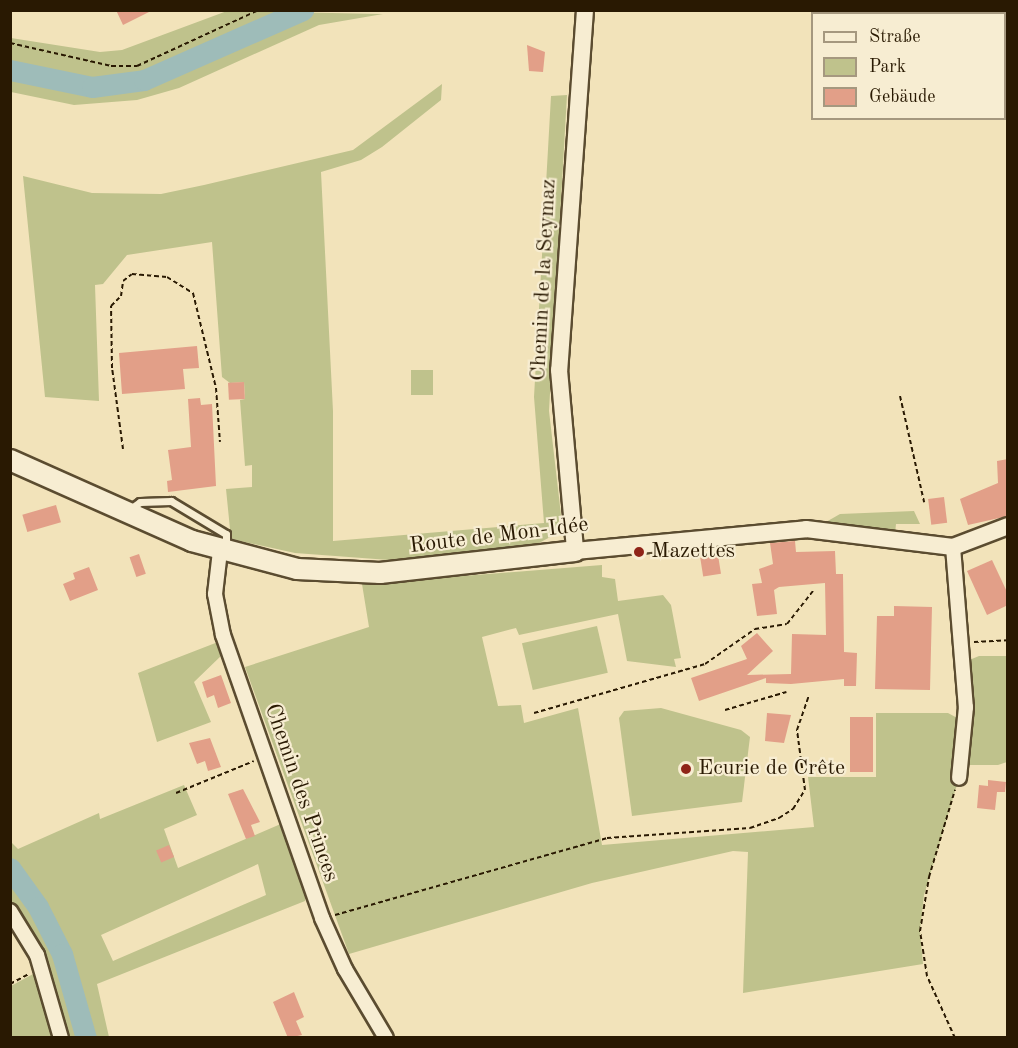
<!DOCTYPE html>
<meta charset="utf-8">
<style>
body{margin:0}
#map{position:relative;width:1018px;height:1048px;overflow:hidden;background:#f2e3ba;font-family:"Old Standard TT",serif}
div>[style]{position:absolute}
.green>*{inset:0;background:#bfc28c;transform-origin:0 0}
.river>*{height:21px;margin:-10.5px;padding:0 10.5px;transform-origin:10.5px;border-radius:10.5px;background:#9ebcb9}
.building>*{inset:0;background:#e29f88;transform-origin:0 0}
.path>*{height:2px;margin-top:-1px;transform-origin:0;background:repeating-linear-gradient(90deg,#291902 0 4.5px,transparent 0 7.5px)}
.roads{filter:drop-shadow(2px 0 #5b4c30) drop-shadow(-2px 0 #5b4c30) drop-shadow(0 2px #5b4c30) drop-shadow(0 -2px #5b4c30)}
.service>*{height:7px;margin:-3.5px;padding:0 3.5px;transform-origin:3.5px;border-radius:3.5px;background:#f7edd2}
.minor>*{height:14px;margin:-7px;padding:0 7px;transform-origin:7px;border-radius:7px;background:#f7edd2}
.tertiary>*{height:16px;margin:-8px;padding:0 8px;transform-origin:8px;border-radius:8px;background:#f7edd2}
.secondary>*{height:20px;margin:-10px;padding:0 10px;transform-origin:10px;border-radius:10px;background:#f7edd2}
.dots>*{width:16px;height:16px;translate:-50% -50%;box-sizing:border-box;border:3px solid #f7edd2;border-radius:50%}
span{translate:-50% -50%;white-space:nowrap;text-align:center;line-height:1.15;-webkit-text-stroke:4.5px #f7edd2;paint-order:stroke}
.street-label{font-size:22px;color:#291902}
.poi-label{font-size:22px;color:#291902}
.left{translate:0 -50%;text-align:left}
.frame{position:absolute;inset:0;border:12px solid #291902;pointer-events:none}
.legend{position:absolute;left:811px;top:12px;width:195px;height:108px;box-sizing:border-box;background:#f7edd2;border:2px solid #a5987f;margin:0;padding:8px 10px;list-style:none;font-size:18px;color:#291902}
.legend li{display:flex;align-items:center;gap:12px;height:30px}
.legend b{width:30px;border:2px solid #a5987f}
</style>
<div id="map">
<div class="green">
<div style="clip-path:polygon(227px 11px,383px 14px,319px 25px,179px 88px,137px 100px,74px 105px,11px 92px,11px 38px,100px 52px,122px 50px)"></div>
<div style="clip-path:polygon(442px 84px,441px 100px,382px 147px,361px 160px,321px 172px,333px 411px,333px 541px,544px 523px,534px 397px,551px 96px,567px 95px,549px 411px,561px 515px,554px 535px,537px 544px,389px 560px,295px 553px,231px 539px,226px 489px,252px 487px,252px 465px,245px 466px,240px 400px,245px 399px,244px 382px,230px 383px,222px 377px,212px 242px,127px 255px,103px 284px,95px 285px,99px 401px,45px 397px,23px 176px,92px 193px,161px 194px,204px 185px,353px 150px)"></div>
<div style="left:433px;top:370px;width:25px;height:22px;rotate:90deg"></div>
<div style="clip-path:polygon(914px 511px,920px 524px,896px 524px,895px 534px,826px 522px,840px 514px)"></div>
<div style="clip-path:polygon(602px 565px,602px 577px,615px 579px,618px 601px,663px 595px,671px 605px,681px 658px,674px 659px,676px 667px,627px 661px,618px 614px,519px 635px,516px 628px,482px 637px,498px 706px,521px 705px,524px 723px,578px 708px,602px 845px,814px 827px,808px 777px,876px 777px,876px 713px,948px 713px,961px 720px,959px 778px,924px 895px,920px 931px,923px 964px,743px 993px,748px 852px,733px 851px,592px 883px,349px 954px,245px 667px,369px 627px,362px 584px)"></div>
<div style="left:597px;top:626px;width:48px;height:77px;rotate:77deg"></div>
<div style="clip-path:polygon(218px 642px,223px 654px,194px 682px,211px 722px,157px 742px,138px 673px)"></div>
<div style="clip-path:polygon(979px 656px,1007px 656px,1007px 762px,998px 765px,969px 765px,967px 661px)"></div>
<div style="clip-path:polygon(661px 708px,741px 730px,750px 737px,742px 802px,632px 816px,619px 718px,624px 711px)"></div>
<div style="clip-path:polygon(evenodd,184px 785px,197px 815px,164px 829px,178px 868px,283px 823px,306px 889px,305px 901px,97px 984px,109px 1037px,68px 1037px,48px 966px,11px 901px,10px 841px,18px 849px,99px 813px,100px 819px,184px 785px,258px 864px,266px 895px,113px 961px,101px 935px,258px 864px)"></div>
<div style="clip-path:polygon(35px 973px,56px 1037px,11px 1038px,11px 986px)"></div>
</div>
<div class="river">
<div style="left:10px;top:70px;width:84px;rotate:11.7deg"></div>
<div style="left:92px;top:87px;width:52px;rotate:-7.7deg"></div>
<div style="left:144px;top:80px;width:174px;rotate:-23.8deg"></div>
<div style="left:10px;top:868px;width:48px;rotate:54.3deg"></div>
<div style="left:38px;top:907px;width:53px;rotate:62.9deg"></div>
<div style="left:62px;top:954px;width:87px;rotate:74.1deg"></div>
</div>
<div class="building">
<div style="clip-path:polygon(116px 10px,153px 10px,123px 25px)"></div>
<div style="clip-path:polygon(527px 45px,545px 52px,543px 72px,529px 71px)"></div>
<div style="clip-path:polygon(197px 346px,199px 368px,183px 369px,185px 389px,122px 394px,119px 353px)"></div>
<div style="left:244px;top:382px;width:17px;height:16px;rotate:87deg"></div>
<div style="clip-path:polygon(200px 398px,201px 405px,212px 404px,216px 486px,168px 492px,167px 481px,172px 480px,168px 450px,191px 447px,188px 399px)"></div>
<div style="clip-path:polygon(1008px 459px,1008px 516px,968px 525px,960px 499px,998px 483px,997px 461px)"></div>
<div style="left:944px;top:497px;width:26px;height:16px;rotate:83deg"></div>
<div style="left:56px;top:505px;width:18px;height:35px;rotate:74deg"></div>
<div style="clip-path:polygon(795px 541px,796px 552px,835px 551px,836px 574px,843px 574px,844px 652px,857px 653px,856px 686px,844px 686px,844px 679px,791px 684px,766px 683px,766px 678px,699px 701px,691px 678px,747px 659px,741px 646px,757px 633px,773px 651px,747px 675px,791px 674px,792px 634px,826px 635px,825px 583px,779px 587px,774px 590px,777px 614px,757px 616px,752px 584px,762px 583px,759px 569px,773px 564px,770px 543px)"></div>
<div style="left:139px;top:554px;width:21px;height:10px;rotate:71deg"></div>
<div style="left:718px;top:555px;width:19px;height:18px;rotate:81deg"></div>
<div style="clip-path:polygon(992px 560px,1008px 594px,1008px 605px,987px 615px,967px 571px)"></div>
<div style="clip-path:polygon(89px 567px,98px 590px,70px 601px,63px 584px,75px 579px,73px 573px)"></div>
<div style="clip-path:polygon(894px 606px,932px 607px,930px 690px,875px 689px,877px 616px,894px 616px)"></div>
<div style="clip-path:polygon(221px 675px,231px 703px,218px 708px,214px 695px,207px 698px,202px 682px)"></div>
<div style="clip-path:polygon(767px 713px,791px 715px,784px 743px,765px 741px)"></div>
<div style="left:850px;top:717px;width:23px;height:55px"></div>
<div style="clip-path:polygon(210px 738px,221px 767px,208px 771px,205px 761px,197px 764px,189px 743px)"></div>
<div style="clip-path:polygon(988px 780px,1006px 782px,1005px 792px,997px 792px,995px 810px,977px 808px,979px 785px,988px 786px)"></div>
<div style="clip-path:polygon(243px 789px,260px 822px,251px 825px,255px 836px,246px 839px,228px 794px)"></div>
<div style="left:169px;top:845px;width:13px;height:14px;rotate:67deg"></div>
<div style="clip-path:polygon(294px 992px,304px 1017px,296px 1021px,302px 1035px,288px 1038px,273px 1002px)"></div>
</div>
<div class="path">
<div style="left:10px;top:43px;width:104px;rotate:12.8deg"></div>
<div style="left:111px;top:66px;width:26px"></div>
<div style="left:137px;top:66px;width:134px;rotate:-24.7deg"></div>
<div style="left:900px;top:396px;width:109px;rotate:77.2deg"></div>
<div style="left:123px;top:449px;width:82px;rotate:-97.7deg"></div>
<div style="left:112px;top:368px;width:62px;rotate:-90.9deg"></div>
<div style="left:111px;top:306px;width:14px;rotate:-45deg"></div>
<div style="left:121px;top:296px;width:15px;rotate:-82deg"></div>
<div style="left:123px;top:281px;width:11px;rotate:-38deg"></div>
<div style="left:132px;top:274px;width:35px;rotate:5deg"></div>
<div style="left:167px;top:277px;width:31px;rotate:32deg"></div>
<div style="left:193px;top:293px;width:98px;rotate:76.4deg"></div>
<div style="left:216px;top:388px;width:54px;rotate:85.8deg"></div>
<div style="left:974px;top:642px;width:34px;rotate:-3deg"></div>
<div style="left:725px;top:710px;width:64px;rotate:-16.4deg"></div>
<div style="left:534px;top:713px;width:178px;rotate:-16deg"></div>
<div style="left:705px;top:664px;width:61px;rotate:-35deg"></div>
<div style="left:755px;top:629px;width:32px;rotate:-9deg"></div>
<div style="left:787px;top:624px;width:42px;rotate:-51.8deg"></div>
<div style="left:176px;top:793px;width:84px;rotate:-22.3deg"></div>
<div style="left:335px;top:915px;width:283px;rotate:-15.8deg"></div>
<div style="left:607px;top:838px;width:143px;rotate:-4deg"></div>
<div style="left:750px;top:828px;width:31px;rotate:-19deg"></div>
<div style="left:779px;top:818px;width:17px;rotate:-33deg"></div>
<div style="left:793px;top:809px;width:22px;rotate:-58deg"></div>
<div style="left:805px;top:790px;width:61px;rotate:-97.6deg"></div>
<div style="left:797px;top:730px;width:37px;rotate:-71deg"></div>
<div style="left:10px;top:984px;width:21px;rotate:-28deg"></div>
<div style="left:955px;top:1038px;width:68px;rotate:-114.3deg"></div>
<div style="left:927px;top:976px;width:46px;rotate:-98.8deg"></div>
<div style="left:920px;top:931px;width:55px;rotate:-80.5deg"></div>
<div style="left:929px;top:877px;width:91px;rotate:-73.4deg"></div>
</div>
<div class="roads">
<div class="service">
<div style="left:130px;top:509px;width:12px;rotate:-35deg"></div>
<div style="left:140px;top:502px;width:31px;rotate:-2deg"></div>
<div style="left:171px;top:501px;width:64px;rotate:31deg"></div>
<div style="left:226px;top:534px;width:13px;rotate:90deg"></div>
</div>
<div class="minor">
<div style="left:953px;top:547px;width:161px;rotate:85.4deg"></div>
<div style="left:966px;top:707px;width:71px;rotate:95.6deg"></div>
<div style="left:220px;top:551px;width:43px;rotate:96.6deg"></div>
<div style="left:215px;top:594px;width:42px;rotate:79deg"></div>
<div style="left:223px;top:635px;width:300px;rotate:70.7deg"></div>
<div style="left:322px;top:918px;width:56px;rotate:65.7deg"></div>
<div style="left:345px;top:969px;width:80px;rotate:59.3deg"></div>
<div style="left:10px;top:911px;width:52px;rotate:58.5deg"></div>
<div style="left:37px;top:955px;width:86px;rotate:73.9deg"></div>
</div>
<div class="tertiary">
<div style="left:585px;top:10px;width:361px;rotate:94.1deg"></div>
<div style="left:559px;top:370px;width:182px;rotate:84.9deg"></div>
<div style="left:575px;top:551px;width:232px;rotate:-5.4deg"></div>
<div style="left:806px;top:529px;width:148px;rotate:7deg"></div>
<div style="left:953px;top:547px;width:59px;rotate:-20.9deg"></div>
</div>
<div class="secondary">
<div style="left:10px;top:460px;width:199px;rotate:24deg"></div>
<div style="left:192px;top:541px;width:109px;rotate:14.9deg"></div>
<div style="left:297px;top:569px;width:83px;rotate:2.8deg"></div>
<div style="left:380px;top:573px;width:196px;rotate:-6.4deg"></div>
</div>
</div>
<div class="dots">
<div style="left:639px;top:552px;background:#8f2418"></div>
<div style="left:686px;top:769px;background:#8f2418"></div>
</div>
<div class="street-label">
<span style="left:544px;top:280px;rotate:-87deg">Chemin de la Seymaz</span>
<span style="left:499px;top:536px;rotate:-7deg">Route de Mon-Idée</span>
<span style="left:301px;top:793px;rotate:71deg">Chemin des Princes</span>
</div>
<div class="poi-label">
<span class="left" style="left:651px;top:552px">Mazettes</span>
<span class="left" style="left:698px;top:769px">Ecurie de Crête</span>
</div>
<div class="frame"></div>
<ul class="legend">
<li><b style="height:8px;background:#f7edd2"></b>Straße</li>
<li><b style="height:16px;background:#bfc28c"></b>Park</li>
<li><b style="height:16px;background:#e29f88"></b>Gebäude</li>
</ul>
</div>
